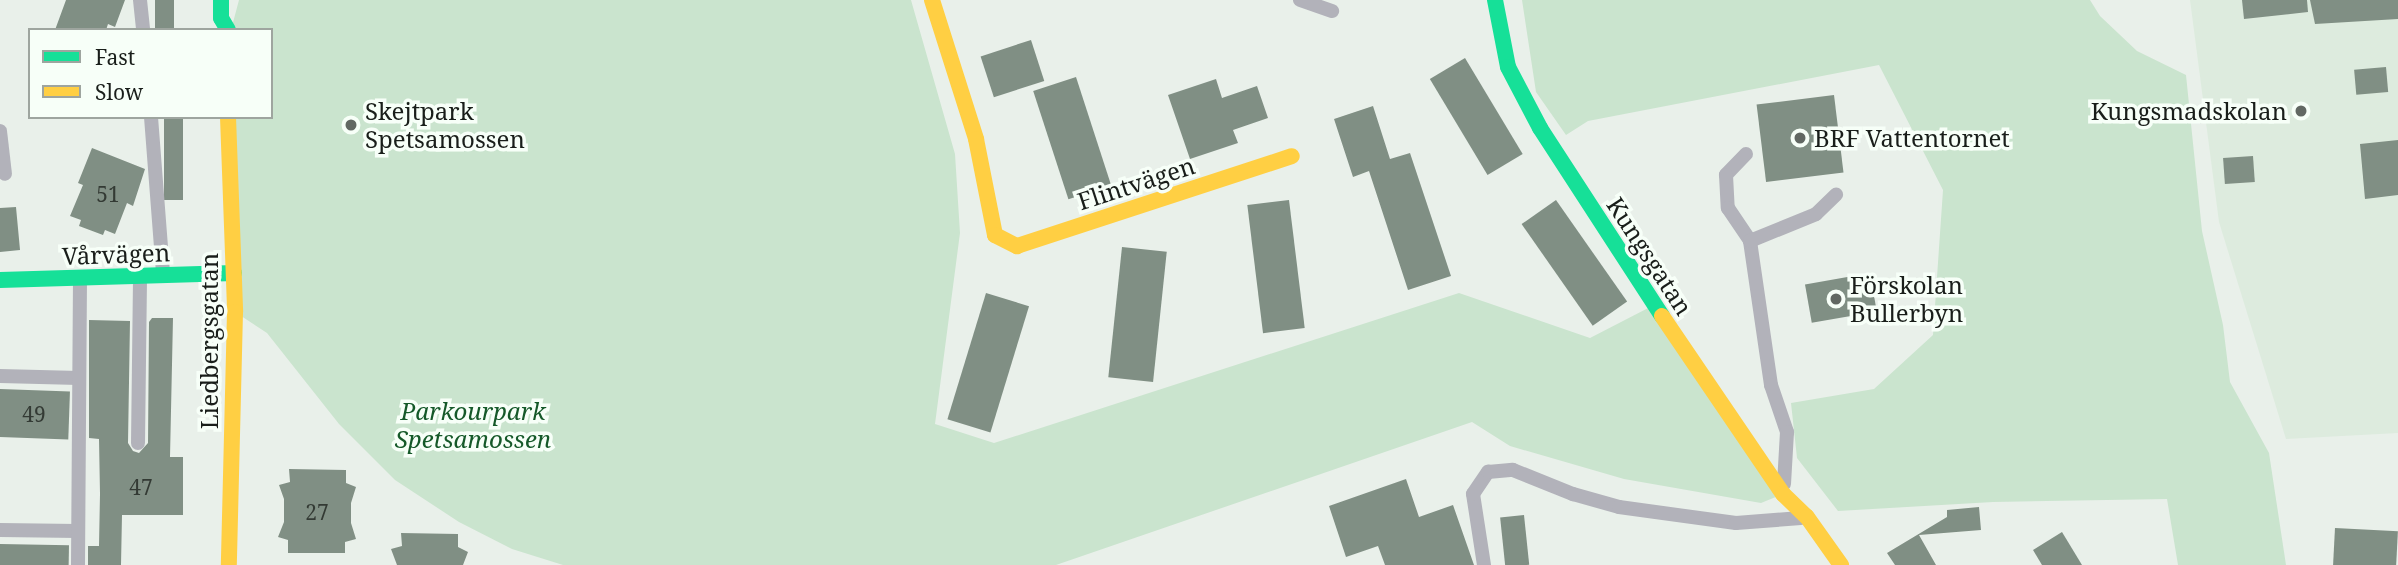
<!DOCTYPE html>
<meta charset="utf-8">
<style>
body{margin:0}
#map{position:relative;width:2398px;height:565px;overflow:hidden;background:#e9f0ea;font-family:"Noto Serif",serif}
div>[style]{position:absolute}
.built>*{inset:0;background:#ddebde}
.green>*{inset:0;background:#cae4ce}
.building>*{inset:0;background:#808f84;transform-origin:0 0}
.lane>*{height:14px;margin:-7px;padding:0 7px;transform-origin:7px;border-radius:7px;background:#b2b2ba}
.fast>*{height:16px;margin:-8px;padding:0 8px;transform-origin:8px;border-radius:8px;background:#16e098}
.slow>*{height:16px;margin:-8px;padding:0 8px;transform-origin:8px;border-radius:8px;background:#ffcf43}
.dots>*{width:19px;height:19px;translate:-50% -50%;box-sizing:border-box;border:4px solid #f7fff8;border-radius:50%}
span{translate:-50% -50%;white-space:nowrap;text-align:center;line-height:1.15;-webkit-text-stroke:7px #f7fff8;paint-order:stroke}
.number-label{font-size:21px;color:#333a34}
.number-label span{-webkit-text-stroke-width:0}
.poi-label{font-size:24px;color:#191e1a}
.left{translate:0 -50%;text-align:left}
.right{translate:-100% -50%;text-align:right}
.street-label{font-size:24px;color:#191e1a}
.park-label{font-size:24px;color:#155929;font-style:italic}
.legend{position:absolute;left:28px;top:28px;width:245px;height:91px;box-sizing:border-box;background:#f7fff8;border:2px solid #9ea59f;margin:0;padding:9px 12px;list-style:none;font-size:21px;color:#191e1a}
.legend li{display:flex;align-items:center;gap:14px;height:35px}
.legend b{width:35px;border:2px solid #9ea59f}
</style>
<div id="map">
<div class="built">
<div style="clip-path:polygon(2190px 0,2398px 0,2398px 433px,2286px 439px,2219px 222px)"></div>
</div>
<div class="green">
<div style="clip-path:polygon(239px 0,911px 0,955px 154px,960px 233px,935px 424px,994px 443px,1459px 293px,1590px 338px,1654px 305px,1783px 494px,1761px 503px,1624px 479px,1510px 446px,1472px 422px,1056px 565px,563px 565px,512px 549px,459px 522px,395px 480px,339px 424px,267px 333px,235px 312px,228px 117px,271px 117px,271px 30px,231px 30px)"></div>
<div style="clip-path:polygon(1522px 0,2090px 0,2100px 16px,2137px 51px,2186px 75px,2202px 231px,2223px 325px,2230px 382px,2269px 453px,2286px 565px,2178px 565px,2167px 499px,1993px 502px,1838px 511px,1797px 458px,1791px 403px,1874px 389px,1933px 335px,1943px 190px,1879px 65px,1588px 121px,1566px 135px,1536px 92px)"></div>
</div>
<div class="building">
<div style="clip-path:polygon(66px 0,125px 0,115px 27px,108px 24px,106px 30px,55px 30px)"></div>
<div style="left:155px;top:0;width:19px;height:30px"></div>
<div style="clip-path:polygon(2242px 0,2307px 0,2308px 12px,2244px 19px)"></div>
<div style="clip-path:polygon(2310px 0,2398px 0,2398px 19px,2315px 24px)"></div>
<div style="left:1031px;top:40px;width:43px;height:53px;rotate:72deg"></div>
<div style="left:1465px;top:58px;width:112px;height:41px;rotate:59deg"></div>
<div style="left:2386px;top:67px;width:25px;height:32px;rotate:85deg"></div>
<div style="left:1076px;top:77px;width:114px;height:45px;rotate:72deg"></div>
<div style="clip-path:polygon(1216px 79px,1222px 98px,1257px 86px,1268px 118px,1233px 130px,1238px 143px,1190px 159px,1168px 95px)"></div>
<div style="left:1834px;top:95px;width:78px;height:78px;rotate:83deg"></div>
<div style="clip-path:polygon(1373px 106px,1390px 159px,1410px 153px,1451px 276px,1408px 290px,1369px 171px,1353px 177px,1334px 119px)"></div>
<div style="left:164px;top:117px;width:19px;height:83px"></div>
<div style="clip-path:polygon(2398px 140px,2398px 195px,2365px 199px,2360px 144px)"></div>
<div style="clip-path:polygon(92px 148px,145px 169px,133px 206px,127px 203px,115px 234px,105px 230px,103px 235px,79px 226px,81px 220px,70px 216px,83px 185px,78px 183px)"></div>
<div style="left:2253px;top:156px;width:26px;height:30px;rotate:86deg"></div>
<div style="left:1289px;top:200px;width:129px;height:42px;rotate:83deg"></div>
<div style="left:1556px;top:200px;width:124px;height:42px;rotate:55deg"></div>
<div style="clip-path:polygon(16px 207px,20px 250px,0 252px,0 208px)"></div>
<div style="left:1122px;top:247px;width:45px;height:131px;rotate:6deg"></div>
<div style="left:1870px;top:273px;width:39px;height:66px;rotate:80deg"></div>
<div style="left:986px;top:293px;width:45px;height:132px;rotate:17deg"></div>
<div style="clip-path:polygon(152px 318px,173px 318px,170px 457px,183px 457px,183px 515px,122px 515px,121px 565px,88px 565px,88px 546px,99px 546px,100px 494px,99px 439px,89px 438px,89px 320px,130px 321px,128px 443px,133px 451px,139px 453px,148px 443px,149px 322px)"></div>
<div style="left:0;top:389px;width:70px;height:48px;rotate:2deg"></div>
<div style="clip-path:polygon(289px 469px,346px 470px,346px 483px,356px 487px,351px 503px,351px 523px,356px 539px,345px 542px,345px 553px,288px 553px,288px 540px,278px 537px,284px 522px,284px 499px,279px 485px,290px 482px)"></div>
<div style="clip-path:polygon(1406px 479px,1419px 517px,1453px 505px,1474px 565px,1385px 565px,1378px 546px,1346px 557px,1329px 506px)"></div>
<div style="clip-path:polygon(1979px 507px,1981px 530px,1919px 535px,1936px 565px,1895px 565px,1887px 553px,1947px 517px,1947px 510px)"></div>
<div style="left:1524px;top:515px;width:50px;height:24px;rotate:84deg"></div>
<div style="left:2335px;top:528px;width:63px;height:37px;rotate:3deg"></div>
<div style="clip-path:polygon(2062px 532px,2082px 565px,2042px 565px,2033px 550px)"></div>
<div style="clip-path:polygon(401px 533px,458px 534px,458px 547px,468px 552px,463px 565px,397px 565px,391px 549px,402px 546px)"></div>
<div style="left:0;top:544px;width:69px;height:21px;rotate:1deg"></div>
</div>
<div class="lane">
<div style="left:140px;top:0;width:30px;rotate:84deg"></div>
<div style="left:1300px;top:0;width:34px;rotate:19deg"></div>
<div style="left:151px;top:117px;width:156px;rotate:85.6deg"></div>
<div style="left:0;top:131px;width:43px;rotate:83.4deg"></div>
<div style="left:1746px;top:154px;width:29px;rotate:134deg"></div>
<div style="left:1726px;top:175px;width:33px;rotate:87deg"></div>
<div style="left:1728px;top:208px;width:40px;rotate:56deg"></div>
<div style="left:1750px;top:241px;width:146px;rotate:81.7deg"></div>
<div style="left:1771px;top:385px;width:50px;rotate:71.2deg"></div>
<div style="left:1787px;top:432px;width:52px;rotate:93.3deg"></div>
<div style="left:1750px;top:241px;width:71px;rotate:-22.2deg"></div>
<div style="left:1816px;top:214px;width:28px;rotate:-44deg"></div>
<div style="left:0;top:376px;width:79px;rotate:1.5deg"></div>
<div style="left:138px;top:443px;width:166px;rotate:-89.3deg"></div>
<div style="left:0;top:530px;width:78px;rotate:0.7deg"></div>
<div style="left:78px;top:565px;width:286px;rotate:-89.6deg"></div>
<div style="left:1484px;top:565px;width:72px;rotate:-98.8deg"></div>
<div style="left:1473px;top:494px;width:27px;rotate:-56deg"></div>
<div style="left:1488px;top:472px;width:25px;rotate:-5deg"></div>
<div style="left:1513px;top:470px;width:65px;rotate:21.8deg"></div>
<div style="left:1573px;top:494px;width:48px;rotate:15.8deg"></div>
<div style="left:1619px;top:507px;width:118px;rotate:7.8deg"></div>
<div style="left:1736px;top:523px;width:65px;rotate:-4.4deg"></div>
</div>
<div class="fast">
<div style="left:221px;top:0;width:18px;rotate:90deg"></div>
<div style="left:221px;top:18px;width:14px;rotate:60deg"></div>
<div style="left:1495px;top:0;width:68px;rotate:79deg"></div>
<div style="left:1508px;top:67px;width:69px;rotate:62.3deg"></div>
<div style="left:1540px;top:128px;width:224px;rotate:57deg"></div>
<div style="left:0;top:280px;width:234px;rotate:-1.7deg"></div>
</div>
<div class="slow">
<div style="left:932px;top:0;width:146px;rotate:72.4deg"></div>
<div style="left:976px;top:139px;width:98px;rotate:78.8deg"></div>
<div style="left:995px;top:235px;width:25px;rotate:27deg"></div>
<div style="left:1017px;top:246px;width:289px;rotate:-18.1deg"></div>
<div style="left:228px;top:117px;width:195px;rotate:87.9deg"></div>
<div style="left:235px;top:312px;width:253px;rotate:91.4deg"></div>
<div style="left:1662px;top:316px;width:215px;rotate:55.8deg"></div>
<div style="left:1783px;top:494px;width:33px;rotate:44deg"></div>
<div style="left:1807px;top:517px;width:59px;rotate:54.7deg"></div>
</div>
<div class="dots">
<div style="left:2301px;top:111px;background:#626863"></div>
<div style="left:351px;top:125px;background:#626863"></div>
<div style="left:1800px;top:138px;background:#626863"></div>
<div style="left:1836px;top:299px;background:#626863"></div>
</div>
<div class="number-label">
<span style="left:108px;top:194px">51</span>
<span style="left:34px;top:414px">49</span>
<span style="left:141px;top:487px">47</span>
<span style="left:317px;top:512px">27</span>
</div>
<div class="poi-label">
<span class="left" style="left:365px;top:125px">Skejtpark<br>Spetsamossen</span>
<span class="right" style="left:2287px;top:111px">Kungsmadskolan</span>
<span class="left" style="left:1814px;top:138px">BRF Vattentornet</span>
<span class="left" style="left:1850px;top:299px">Förskolan<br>Bullerbyn</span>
</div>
<div class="street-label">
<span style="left:1136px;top:183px;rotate:-18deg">Flintvägen</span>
<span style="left:116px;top:254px;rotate:-2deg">Vårvägen</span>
<span style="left:1650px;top:256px;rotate:57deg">Kungsgatan</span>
<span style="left:209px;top:341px;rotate:-90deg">Liedbergsgatan</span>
</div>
<div class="park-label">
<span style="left:473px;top:425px">Parkourpark<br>Spetsamossen</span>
</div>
<ul class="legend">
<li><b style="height:9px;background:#16e098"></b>Fast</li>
<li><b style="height:9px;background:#ffcf43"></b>Slow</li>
</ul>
</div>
